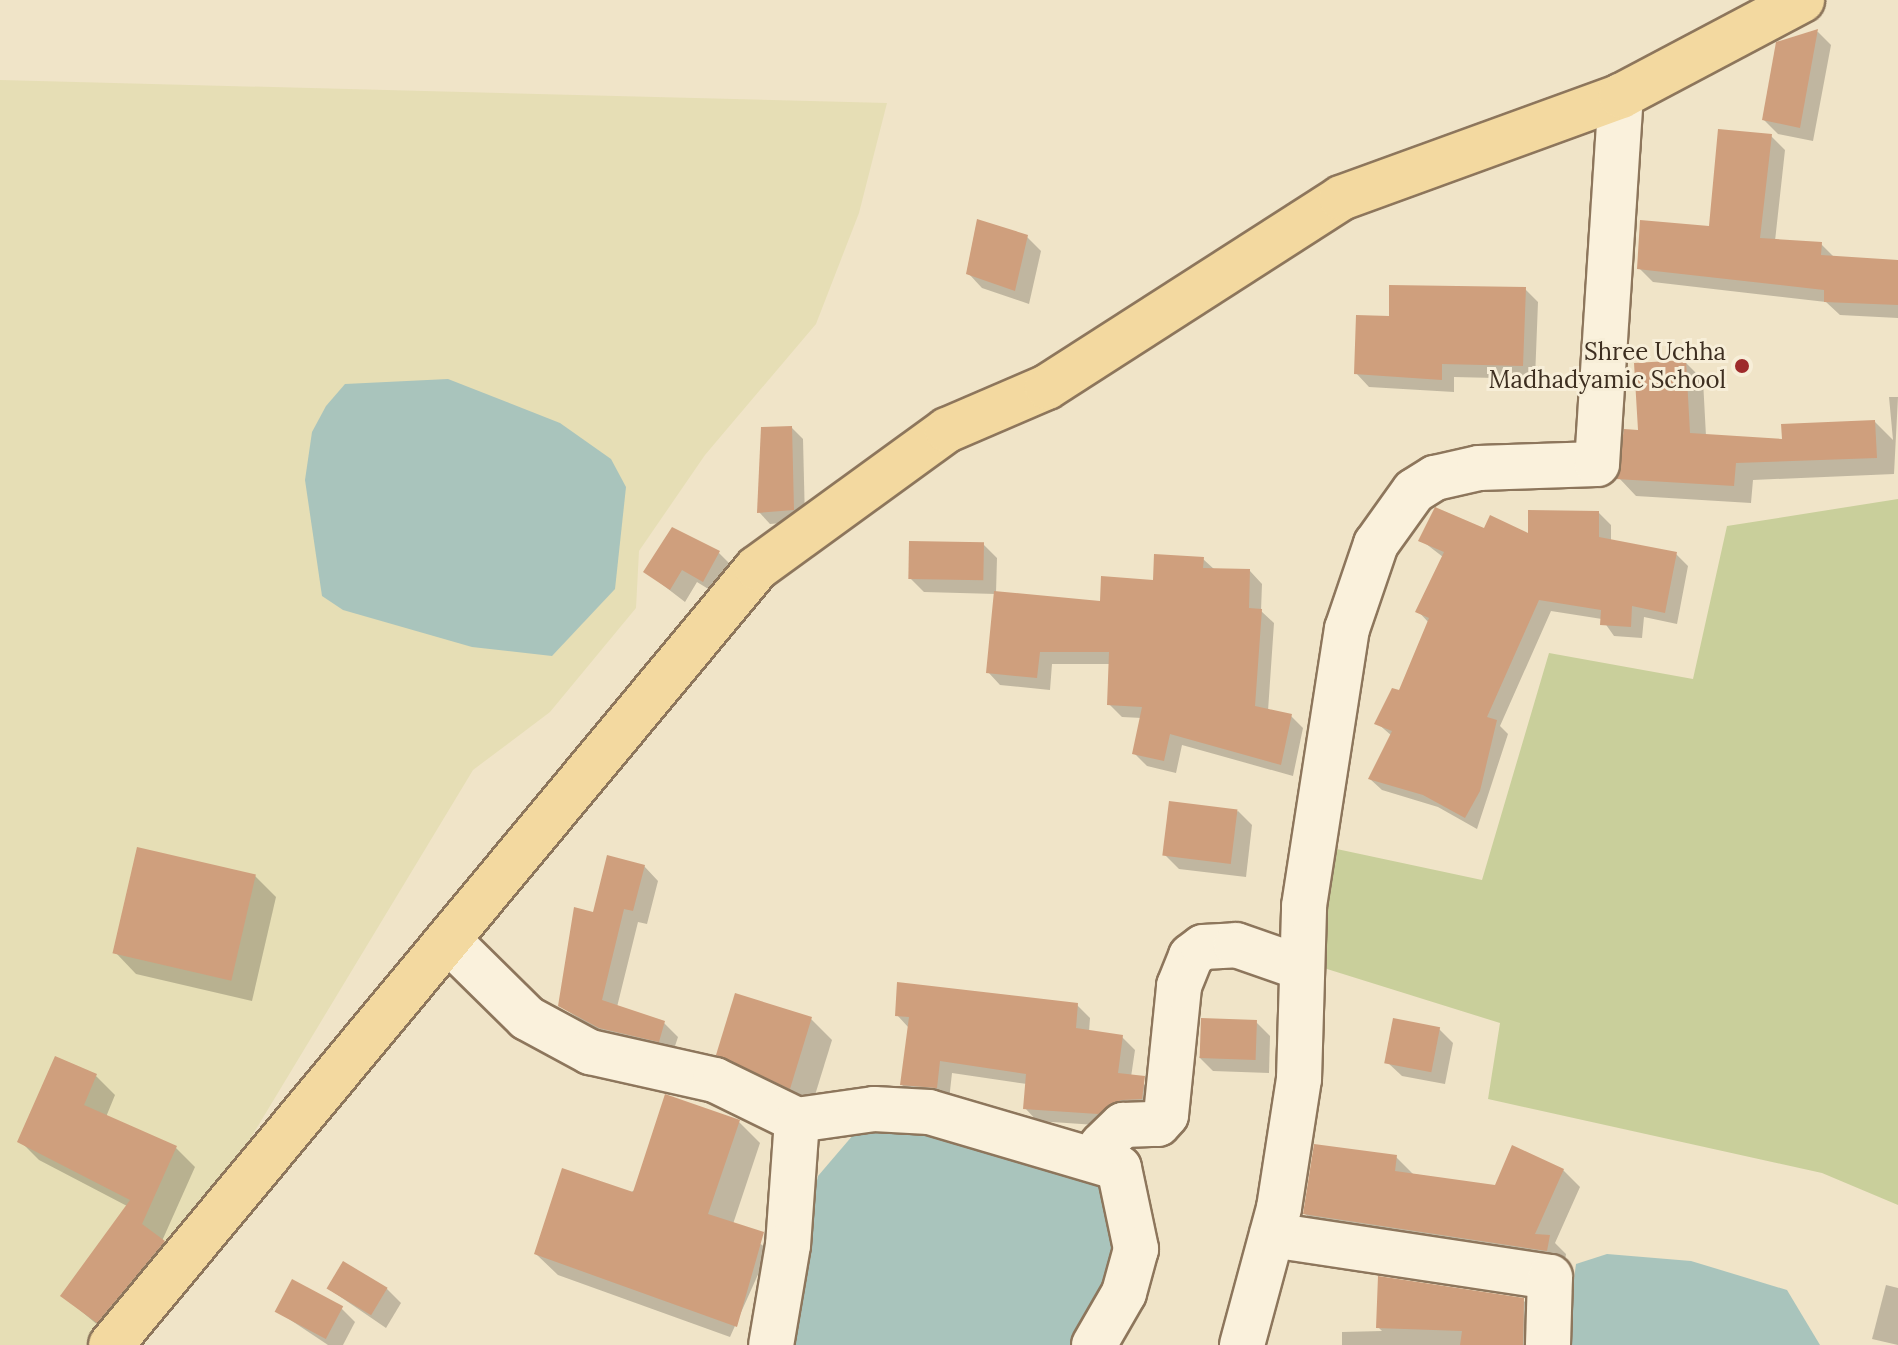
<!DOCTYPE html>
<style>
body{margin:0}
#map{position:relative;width:1898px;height:1345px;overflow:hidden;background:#f0e4c8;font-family:Lora,serif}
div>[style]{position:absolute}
.farmland>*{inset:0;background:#e6deb5}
.green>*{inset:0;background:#c9cf9b}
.water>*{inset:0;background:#a9c4bc}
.shadow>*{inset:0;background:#0003}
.building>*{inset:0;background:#cf9f7d;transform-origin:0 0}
.roads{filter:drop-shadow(2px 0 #8d765c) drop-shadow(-2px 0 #8d765c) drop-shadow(0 2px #8d765c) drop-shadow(0 -2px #8d765c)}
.minor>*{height:44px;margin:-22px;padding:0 22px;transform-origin:22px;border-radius:22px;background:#faf1dc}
.major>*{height:44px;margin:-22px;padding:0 22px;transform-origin:22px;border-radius:22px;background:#f3d9a0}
.dots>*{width:22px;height:22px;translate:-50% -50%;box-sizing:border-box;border:4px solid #f7eed8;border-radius:50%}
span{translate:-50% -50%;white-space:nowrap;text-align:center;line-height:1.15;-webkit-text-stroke:6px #f7eed8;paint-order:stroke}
.poi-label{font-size:24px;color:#3d2e20}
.right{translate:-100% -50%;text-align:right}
</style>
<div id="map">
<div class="farmland">
<div style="clip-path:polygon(0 80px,887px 103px,859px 213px,816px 324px,705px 455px,639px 551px,636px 608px,550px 712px,473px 770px,186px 1245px,102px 1345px,0 1345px)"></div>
</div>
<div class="green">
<div style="clip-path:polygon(1898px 499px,1898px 1205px,1822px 1173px,1488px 1099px,1500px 1023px,1311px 964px,1332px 848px,1482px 880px,1549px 653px,1693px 679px,1727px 526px)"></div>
</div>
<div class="water">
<div style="clip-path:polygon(448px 379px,560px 423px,611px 459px,626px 487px,615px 589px,552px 656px,472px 647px,343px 610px,322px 596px,305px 480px,312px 432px,326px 406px,345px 384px)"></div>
<div style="clip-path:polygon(865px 1121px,916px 1125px,1085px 1176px,1106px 1193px,1115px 1254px,1078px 1345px,780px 1345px,818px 1176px)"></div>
<div style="clip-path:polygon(1607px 1254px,1691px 1261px,1787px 1290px,1820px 1345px,1565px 1345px,1576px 1264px)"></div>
</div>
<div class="shadow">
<div style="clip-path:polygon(1818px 32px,1831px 45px,1813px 141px,1778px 134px,1764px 120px,1778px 44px)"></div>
<div style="clip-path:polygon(1771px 136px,1785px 150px,1775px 241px,1821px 244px,1835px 258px,1898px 262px,1898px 318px,1840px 315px,1826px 302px,1653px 282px,1639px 268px,1710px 228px)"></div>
<div style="clip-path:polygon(1027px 237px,1041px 251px,1029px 304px,982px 288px,968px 273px)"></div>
<div style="clip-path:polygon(1525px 289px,1538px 302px,1535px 379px,1454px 377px,1454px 392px,1369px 387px,1356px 373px,1391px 318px)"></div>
<div style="clip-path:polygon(1685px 362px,1703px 380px,1706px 436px,1784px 441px,1875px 422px,1893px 440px,1889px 397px,1898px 397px,1894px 474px,1753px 480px,1751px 503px,1636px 496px,1619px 478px)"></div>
<div style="clip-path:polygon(792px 428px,803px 439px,805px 521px,770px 524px,759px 512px)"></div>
<div style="clip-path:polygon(1599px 513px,1611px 525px,1611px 541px,1676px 554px,1688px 566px,1677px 624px,1644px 617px,1642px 638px,1614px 636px,1602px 619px,1551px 611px,1500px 726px,1508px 734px,1477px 829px,1438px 807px,1382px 790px,1370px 779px,1392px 736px,1377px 723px,1400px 693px,1429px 623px,1418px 611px,1443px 557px,1421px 540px,1485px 531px,1530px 536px)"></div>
<div style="clip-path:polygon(983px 544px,997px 558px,996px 593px,1101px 604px,1203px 559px,1215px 570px,1250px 571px,1262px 584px,1261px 611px,1274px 623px,1268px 711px,1291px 716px,1303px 728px,1293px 776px,1182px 745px,1176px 773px,1147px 766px,1134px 753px,1142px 718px,1122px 717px,1109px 704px,1111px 664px,1052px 664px,1050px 690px,1000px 685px,988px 672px,996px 594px,924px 592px,910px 578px)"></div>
<div style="clip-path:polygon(719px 553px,733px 567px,718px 595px,697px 582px,685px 602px,646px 572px)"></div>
<div style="clip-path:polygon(1238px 811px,1252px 825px,1246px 877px,1179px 869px,1165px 855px)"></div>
<div style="clip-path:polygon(644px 866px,658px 881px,647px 924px,638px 922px,617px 1007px,664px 1023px,678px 1037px,672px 1055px,615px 1042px,560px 1006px,594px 914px)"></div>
<div style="clip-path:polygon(255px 876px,276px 897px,252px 1001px,136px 974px,115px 952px)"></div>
<div style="clip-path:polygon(1077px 1005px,1090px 1018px,1089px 1032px,1122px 1037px,1135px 1050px,1131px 1077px,1156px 1091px,1154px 1111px,1111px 1126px,1037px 1121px,1025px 1108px,1027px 1084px,952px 1073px,949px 1100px,915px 1097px,902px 1085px,909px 1028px,897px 1015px)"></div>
<div style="clip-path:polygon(811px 1019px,832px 1040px,811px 1108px,740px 1075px,719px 1054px)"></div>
<div style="clip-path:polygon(1256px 1022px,1270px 1036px,1269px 1073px,1213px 1071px,1199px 1057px)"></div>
<div style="clip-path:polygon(1439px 1029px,1453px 1043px,1445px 1084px,1402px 1076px,1387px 1062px)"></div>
<div style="clip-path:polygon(96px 1076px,115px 1095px,106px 1117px,176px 1148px,195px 1167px,162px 1241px,183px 1261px,117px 1341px,63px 1296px,127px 1206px,39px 1160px,20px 1141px)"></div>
<div style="clip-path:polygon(739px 1122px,760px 1143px,733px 1224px,769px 1250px,730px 1337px,558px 1275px,536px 1254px)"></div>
<div style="clip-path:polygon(1396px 1157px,1413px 1174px,1496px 1187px,1563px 1170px,1580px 1187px,1555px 1243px,1566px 1254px,1564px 1267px,1322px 1230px,1305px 1214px)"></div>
<div style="clip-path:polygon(1886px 1285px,1898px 1288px,1898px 1345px,1872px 1339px)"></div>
<div style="clip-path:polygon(329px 1289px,387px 1289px,401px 1303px,386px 1328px)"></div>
<div style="clip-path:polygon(1523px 1300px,1542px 1319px,1543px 1345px,1342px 1345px,1342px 1332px,1382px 1331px,1378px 1327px)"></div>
<div style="clip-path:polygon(341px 1308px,355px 1322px,343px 1345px,328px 1345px,277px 1311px)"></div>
</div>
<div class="building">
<div style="clip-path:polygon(1818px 29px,1800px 128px,1762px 120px,1776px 42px)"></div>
<div style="clip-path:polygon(1718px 129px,1772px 134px,1760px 238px,1822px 242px,1821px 255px,1898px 260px,1898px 305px,1824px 302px,1824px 290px,1637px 269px,1640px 220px,1709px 226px)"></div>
<div style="clip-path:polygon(977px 219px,1028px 235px,1015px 291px,966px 274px)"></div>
<div style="clip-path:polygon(1389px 285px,1526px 287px,1523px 366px,1442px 364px,1442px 380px,1354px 374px,1356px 315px,1389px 316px)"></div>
<div style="clip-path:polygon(1686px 360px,1690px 433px,1782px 439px,1781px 424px,1875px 420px,1877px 458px,1736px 463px,1734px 486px,1616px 479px,1624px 429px,1638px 430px,1634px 363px)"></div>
<div style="clip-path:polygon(792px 426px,794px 510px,757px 513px,761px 427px)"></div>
<div style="clip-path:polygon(1435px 507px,1484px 528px,1490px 515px,1528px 533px,1528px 510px,1599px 511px,1599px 537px,1677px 552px,1665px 613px,1632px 606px,1631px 627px,1600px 625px,1601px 610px,1539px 600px,1487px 717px,1497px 720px,1480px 791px,1465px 818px,1423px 795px,1368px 779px,1392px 731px,1374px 724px,1392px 688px,1399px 690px,1429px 618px,1415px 612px,1444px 552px,1418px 541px)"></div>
<div style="clip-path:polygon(672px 527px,720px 551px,703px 582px,682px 570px,670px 590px,643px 572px)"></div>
<div style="left:909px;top:541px;width:75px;height:38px;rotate:1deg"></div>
<div style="clip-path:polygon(1154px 554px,1204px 557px,1203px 568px,1250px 569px,1249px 608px,1262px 609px,1255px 706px,1292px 714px,1281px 765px,1170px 734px,1164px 761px,1132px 754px,1142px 707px,1107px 705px,1109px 652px,1040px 652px,1037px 678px,986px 673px,994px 591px,1100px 601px,1101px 576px,1153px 580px)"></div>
<div style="left:1169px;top:801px;width:69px;height:55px;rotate:7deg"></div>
<div style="left:137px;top:847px;width:122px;height:109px;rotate:13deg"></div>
<div style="clip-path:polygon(607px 855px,645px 865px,633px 911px,624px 909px,602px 1000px,665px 1021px,659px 1042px,599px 1028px,558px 1006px,574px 907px,593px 912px)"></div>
<div style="clip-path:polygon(897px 982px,1078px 1003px,1076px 1028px,1123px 1035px,1118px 1073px,1145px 1076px,1142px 1099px,1121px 1100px,1098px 1114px,1023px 1109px,1026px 1074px,940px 1061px,937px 1088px,900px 1085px,909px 1017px,895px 1016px)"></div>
<div style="clip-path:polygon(735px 993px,812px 1017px,790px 1089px,716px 1055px)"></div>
<div style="left:1201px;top:1018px;width:56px;height:40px;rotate:2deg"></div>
<div style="left:1393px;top:1018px;width:48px;height:46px;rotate:11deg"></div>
<div style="clip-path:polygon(55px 1056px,97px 1074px,84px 1105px,177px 1146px,142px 1224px,165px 1241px,97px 1323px,60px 1296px,130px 1200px,17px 1142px)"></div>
<div style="clip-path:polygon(665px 1094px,740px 1120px,708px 1214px,764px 1232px,737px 1327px,534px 1254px,562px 1168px,633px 1192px)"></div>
<div style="clip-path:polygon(1314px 1144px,1397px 1155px,1395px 1171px,1495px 1185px,1512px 1145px,1564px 1169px,1535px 1234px,1550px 1235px,1547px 1251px,1303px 1214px)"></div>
<div style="left:343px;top:1261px;width:52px;height:32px;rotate:31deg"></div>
<div style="clip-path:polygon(1378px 1276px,1524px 1298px,1523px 1345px,1460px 1345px,1462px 1331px,1376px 1328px)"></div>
<div style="left:292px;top:1279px;width:58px;height:37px;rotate:28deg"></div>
</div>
<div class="roads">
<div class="minor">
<div style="left:448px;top:940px;width:111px;rotate:44.6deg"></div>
<div style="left:527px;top:1018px;width:72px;rotate:28.4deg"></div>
<div style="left:590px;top:1052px;width:128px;rotate:12.6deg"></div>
<div style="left:715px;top:1080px;width:91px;rotate:26deg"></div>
<div style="left:797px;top:1120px;width:125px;rotate:94.1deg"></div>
<div style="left:788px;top:1245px;width:101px;rotate:99.6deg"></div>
<div style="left:797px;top:1120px;width:78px;rotate:-8.1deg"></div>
<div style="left:874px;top:1109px;width:55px;rotate:3.1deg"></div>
<div style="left:929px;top:1112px;width:198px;rotate:16.4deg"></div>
<div style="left:1119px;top:1168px;width:83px;rotate:78.1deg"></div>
<div style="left:1136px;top:1249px;width:46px;rotate:105.3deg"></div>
<div style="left:1124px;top:1293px;width:60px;rotate:120deg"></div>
<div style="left:1098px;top:1161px;width:16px;rotate:-76deg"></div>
<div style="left:1102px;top:1145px;width:29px;rotate:-44deg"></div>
<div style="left:1123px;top:1125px;width:35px;rotate:-2deg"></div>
<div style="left:1158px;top:1124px;width:12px;rotate:-48deg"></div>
<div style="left:1166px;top:1115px;width:130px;rotate:-84.2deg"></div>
<div style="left:1179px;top:986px;width:32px;rotate:-68deg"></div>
<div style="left:1191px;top:956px;width:15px;rotate:-37deg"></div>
<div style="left:1203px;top:947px;width:33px;rotate:-3deg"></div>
<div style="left:1236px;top:945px;width:67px;rotate:19.2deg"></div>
<div style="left:1272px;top:1235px;width:281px;rotate:8.6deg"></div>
<div style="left:1550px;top:1277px;width:68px;rotate:91.7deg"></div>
<div style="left:1242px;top:1345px;width:142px;rotate:-74.9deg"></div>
<div style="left:1279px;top:1208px;width:131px;rotate:-81.2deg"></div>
<div style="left:1299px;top:1079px;width:173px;rotate:-88.3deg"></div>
<div style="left:1304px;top:906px;width:280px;rotate:-81.2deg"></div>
<div style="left:1347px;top:629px;width:90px;rotate:-71.2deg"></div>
<div style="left:1376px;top:544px;width:65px;rotate:-54.4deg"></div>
<div style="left:1414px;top:491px;width:25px;rotate:-32deg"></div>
<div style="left:1435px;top:478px;width:45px;rotate:-12.8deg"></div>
<div style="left:1479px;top:468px;width:118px;rotate:-1.9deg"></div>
<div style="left:1597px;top:464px;width:369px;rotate:-86.3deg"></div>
</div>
<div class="major">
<div style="left:111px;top:1345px;width:1010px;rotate:-50.26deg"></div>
<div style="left:757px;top:568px;width:235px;rotate:-36deg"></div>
<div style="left:947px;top:430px;width:109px;rotate:-23.3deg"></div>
<div style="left:1047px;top:387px;width:350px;rotate:-32.7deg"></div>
<div style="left:1341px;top:198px;width:298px;rotate:-20deg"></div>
<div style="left:1621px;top:96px;width:205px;rotate:-27.9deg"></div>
</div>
</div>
<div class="dots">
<div style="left:1742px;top:366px;background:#9e2a2b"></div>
</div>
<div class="poi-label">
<span class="right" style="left:1726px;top:366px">Shree Uchha<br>Madhadyamic School</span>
</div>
</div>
